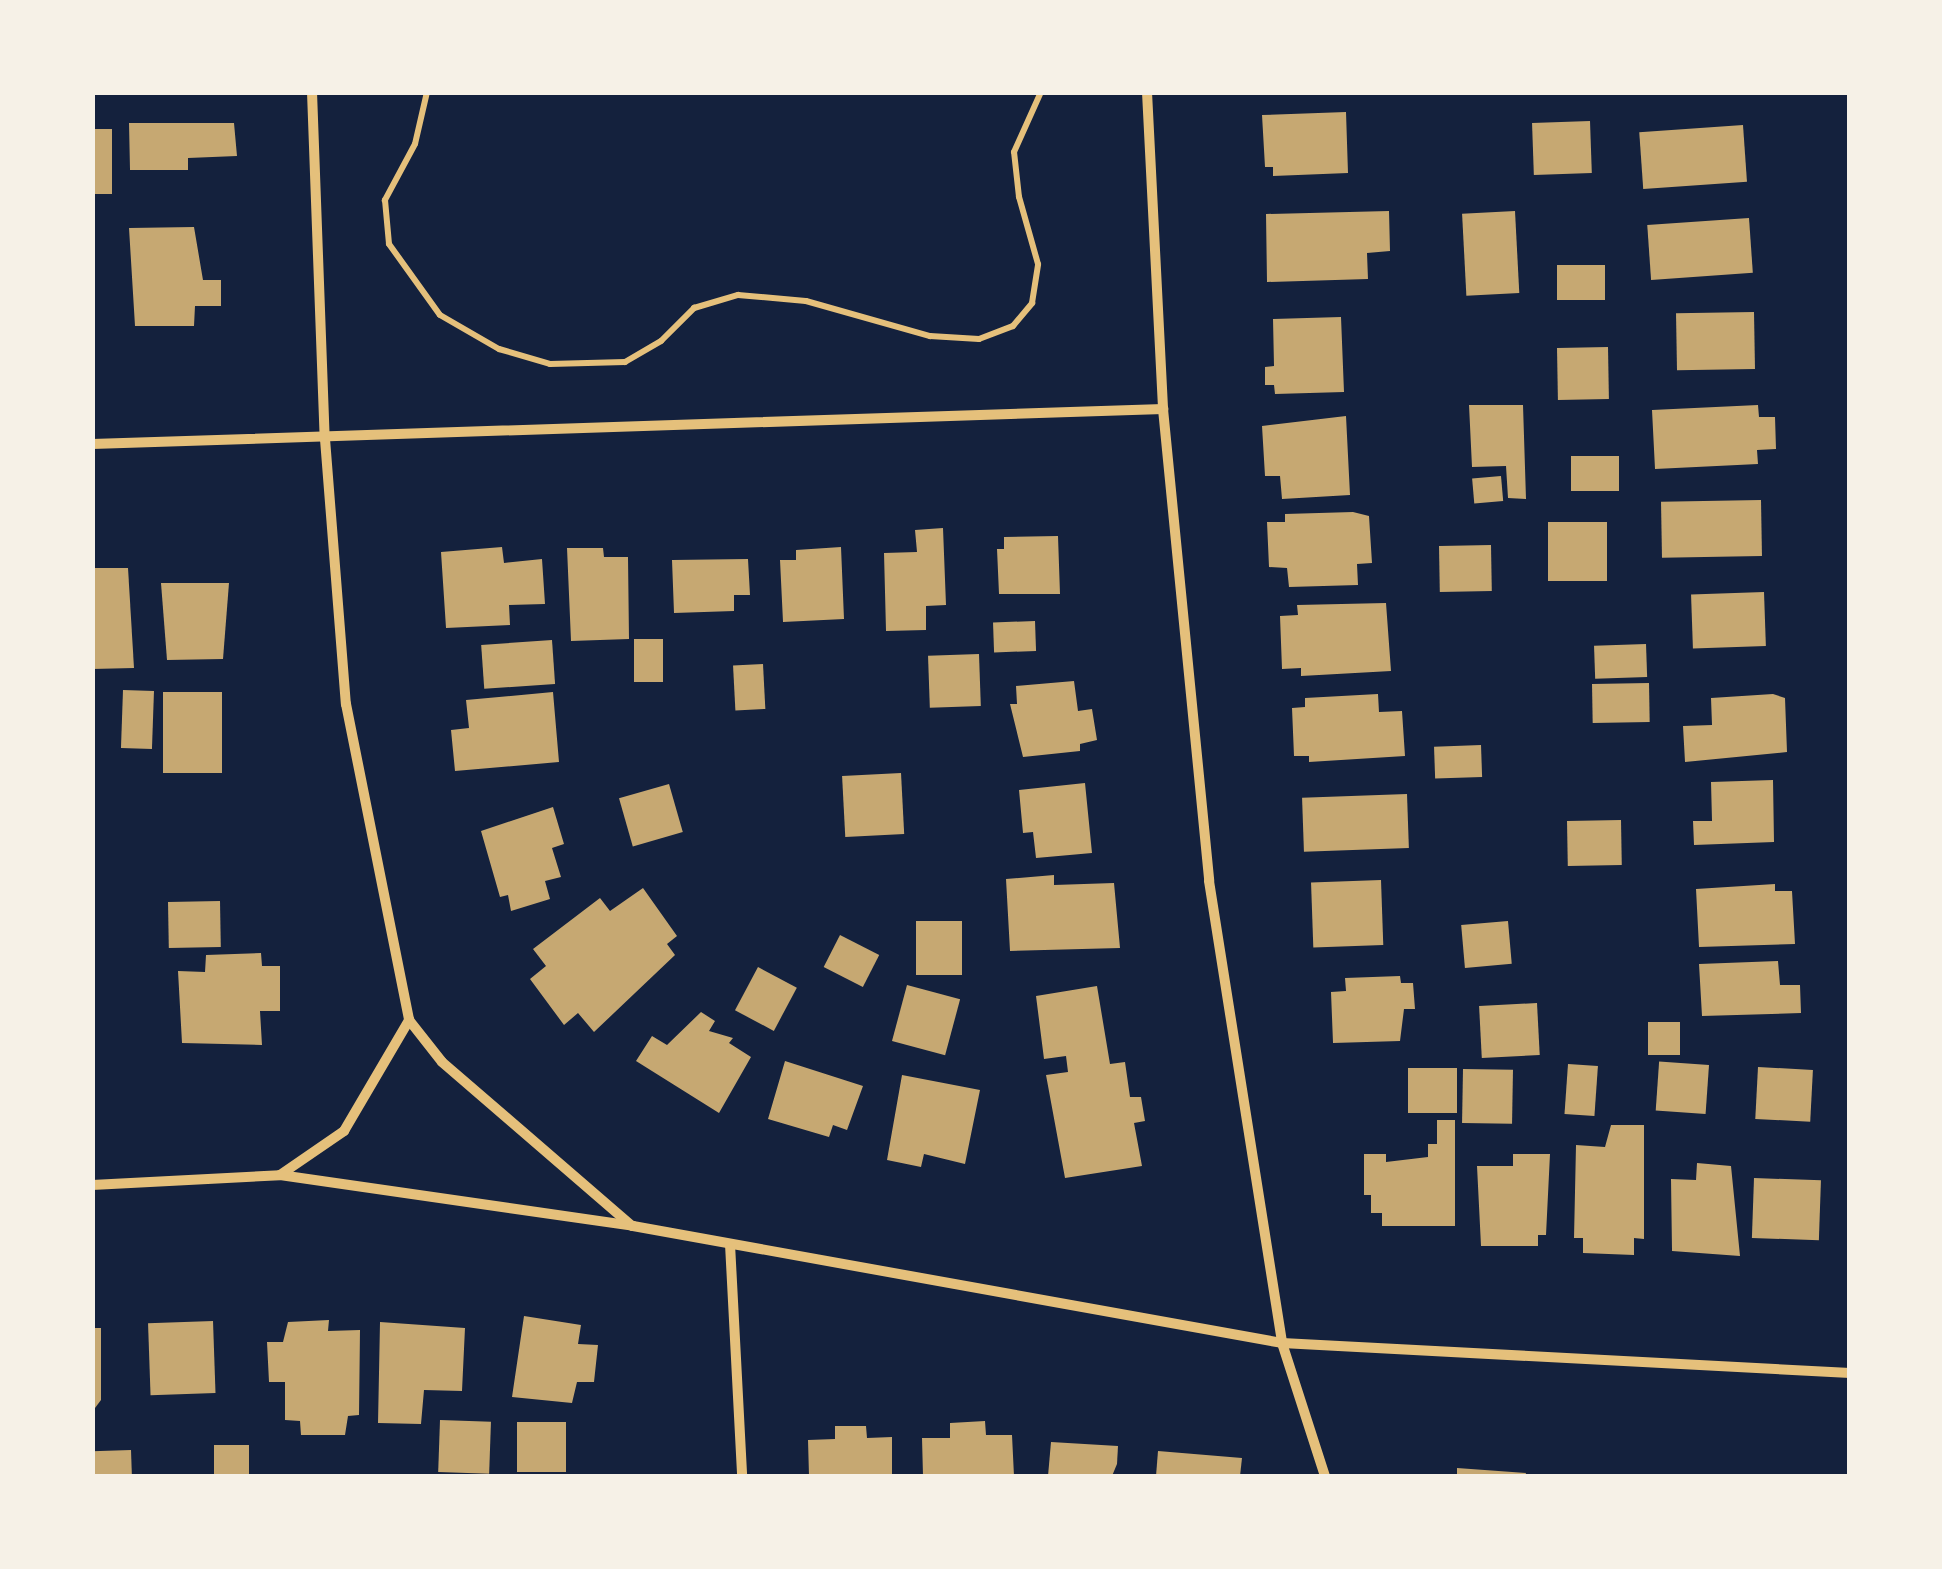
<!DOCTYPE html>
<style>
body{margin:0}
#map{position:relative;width:1942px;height:1569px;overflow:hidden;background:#14213d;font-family:Montserrat,sans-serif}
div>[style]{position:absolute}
.building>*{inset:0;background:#c6a872;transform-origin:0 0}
.path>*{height:6px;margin:-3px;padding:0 3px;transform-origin:3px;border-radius:3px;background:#e5c07b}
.minor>*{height:10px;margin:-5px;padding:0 5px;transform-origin:5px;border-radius:5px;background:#e5c07b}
span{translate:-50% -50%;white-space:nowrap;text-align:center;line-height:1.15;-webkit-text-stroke:10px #f6f1e7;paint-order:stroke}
.frame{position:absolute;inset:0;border:95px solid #f6f1e7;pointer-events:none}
</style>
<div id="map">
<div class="building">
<div style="clip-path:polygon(1346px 112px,1348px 173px,1273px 176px,1273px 167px,1265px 167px,1262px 115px)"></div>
<div style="left:1590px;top:121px;width:52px;height:58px;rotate:88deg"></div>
<div style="clip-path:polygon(129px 123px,234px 123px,237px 156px,188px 158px,188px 170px,130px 170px)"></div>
<div style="left:1743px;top:125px;width:57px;height:104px;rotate:86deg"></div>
<div style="left:92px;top:129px;width:20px;height:65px"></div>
<div style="clip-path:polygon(1389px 211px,1390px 251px,1367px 253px,1368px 279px,1267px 282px,1266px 214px)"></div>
<div style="left:1515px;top:211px;width:82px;height:53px;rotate:87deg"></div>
<div style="left:1749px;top:218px;width:55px;height:102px;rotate:86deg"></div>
<div style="clip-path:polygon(194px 227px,203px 280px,221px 280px,221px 306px,195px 306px,194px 326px,135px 326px,129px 228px)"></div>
<div style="left:1605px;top:265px;width:35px;height:48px;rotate:90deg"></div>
<div style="left:1754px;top:312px;width:57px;height:78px;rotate:89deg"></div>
<div style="clip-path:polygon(1341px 317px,1344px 392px,1275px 394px,1274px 385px,1265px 385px,1265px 367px,1274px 366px,1273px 319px)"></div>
<div style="left:1608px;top:347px;width:52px;height:51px;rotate:89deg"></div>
<div style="clip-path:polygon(1469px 405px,1523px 405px,1526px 499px,1508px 498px,1506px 466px,1472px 467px)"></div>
<div style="clip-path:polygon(1758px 405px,1759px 417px,1775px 417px,1776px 449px,1757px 450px,1758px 464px,1655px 469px,1652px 410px)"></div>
<div style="clip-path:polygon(1346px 416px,1350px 495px,1282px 499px,1280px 476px,1265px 476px,1262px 426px)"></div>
<div style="left:1619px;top:456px;width:35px;height:48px;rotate:90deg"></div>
<div style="left:1501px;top:476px;width:25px;height:29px;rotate:85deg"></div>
<div style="left:1761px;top:500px;width:56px;height:100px;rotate:89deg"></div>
<div style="clip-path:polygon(1353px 512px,1369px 516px,1372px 563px,1357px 564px,1358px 585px,1289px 587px,1287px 568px,1269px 567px,1267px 522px,1285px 522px,1285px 514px)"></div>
<div style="left:1548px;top:522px;width:59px;height:59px"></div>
<div style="clip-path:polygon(943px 528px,946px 605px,926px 606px,926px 630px,886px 631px,884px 553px,917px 552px,915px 530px)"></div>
<div style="clip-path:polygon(1058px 536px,1060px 594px,999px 594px,997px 549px,1004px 549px,1004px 537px)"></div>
<div style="left:1491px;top:545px;width:46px;height:52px;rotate:89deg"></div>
<div style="clip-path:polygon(502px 547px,504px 563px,542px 559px,545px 604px,509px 605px,510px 625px,446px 628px,441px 552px)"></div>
<div style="clip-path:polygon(841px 547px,844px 619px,783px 622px,780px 560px,796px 560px,796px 550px)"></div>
<div style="clip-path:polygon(567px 548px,603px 548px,604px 557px,628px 557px,629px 639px,571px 641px)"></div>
<div style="clip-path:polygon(748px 559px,750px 595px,734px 595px,734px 611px,674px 613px,672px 560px)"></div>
<div style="clip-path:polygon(92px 568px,128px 568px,134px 668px,92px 669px)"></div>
<div style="clip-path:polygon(161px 583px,229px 583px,223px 659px,167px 660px)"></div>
<div style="left:1764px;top:592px;width:54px;height:73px;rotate:88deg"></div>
<div style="clip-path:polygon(1386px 603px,1391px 671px,1301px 676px,1301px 668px,1282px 669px,1280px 616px,1298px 615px,1297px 605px)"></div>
<div style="left:1035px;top:621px;width:30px;height:42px;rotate:88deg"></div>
<div style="left:634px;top:639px;width:29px;height:43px"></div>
<div style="left:552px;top:640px;width:44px;height:71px;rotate:86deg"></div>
<div style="left:1646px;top:644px;width:33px;height:52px;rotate:88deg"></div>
<div style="left:979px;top:654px;width:52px;height:51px;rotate:88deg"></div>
<div style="left:763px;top:664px;width:45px;height:30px;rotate:87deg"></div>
<div style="clip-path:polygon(1074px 681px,1078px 711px,1092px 709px,1097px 740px,1080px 744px,1080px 751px,1023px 757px,1010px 704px,1017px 704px,1016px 686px)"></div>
<div style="left:1649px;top:683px;width:39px;height:57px;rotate:89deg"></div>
<div style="left:123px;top:690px;width:31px;height:58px;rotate:2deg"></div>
<div style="left:163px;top:692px;width:59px;height:81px"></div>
<div style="clip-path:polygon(553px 692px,559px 762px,455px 771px,451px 730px,469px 728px,466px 700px)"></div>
<div style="clip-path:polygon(1378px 694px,1379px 712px,1402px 711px,1405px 756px,1309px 762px,1309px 756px,1294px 756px,1292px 708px,1305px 707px,1305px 698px)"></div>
<div style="clip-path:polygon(1773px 694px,1785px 698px,1787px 752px,1685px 762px,1683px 726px,1712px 725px,1711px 698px)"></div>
<div style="left:1481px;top:745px;width:32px;height:47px;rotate:88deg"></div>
<div style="left:901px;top:773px;width:61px;height:59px;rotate:87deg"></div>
<div style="clip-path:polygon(1773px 780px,1774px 842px,1694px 845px,1693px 821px,1712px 821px,1711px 782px)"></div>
<div style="clip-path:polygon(1085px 783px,1092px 853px,1036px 858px,1033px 832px,1023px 833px,1019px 790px)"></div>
<div style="left:669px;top:784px;width:50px;height:52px;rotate:74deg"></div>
<div style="left:1407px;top:794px;width:54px;height:105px;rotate:88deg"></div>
<div style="clip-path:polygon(553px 807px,564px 844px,552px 848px,561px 877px,545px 881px,550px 899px,511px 911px,508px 895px,500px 897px,481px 831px)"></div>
<div style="left:1621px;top:820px;width:45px;height:54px;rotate:89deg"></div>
<div style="clip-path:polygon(1054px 875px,1054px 885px,1114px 883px,1120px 948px,1010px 951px,1006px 879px)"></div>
<div style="left:1381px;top:880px;width:65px;height:70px;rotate:88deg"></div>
<div style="clip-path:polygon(1775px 884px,1775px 891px,1792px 891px,1795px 944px,1699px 947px,1696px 889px)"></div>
<div style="clip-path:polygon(643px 888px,677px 936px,667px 944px,675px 955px,594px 1032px,578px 1013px,564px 1025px,530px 979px,546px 966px,533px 949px,600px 898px,610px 911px)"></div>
<div style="left:220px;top:901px;width:46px;height:52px;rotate:89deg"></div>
<div style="left:962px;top:921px;width:54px;height:46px;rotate:90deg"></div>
<div style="left:1508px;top:921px;width:43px;height:47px;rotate:85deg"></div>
<div style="left:840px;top:935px;width:44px;height:36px;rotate:27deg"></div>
<div style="clip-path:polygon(261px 953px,262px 966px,280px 966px,280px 1011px,260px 1011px,262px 1045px,182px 1043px,178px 971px,205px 972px,206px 955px)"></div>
<div style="clip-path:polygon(1778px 961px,1780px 985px,1800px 985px,1801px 1013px,1702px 1016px,1699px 964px)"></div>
<div style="left:758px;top:967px;width:44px;height:49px;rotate:28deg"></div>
<div style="clip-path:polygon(1400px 976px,1401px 983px,1413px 983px,1415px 1009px,1404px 1009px,1400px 1041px,1333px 1043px,1331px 992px,1346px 991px,1345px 978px)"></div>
<div style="left:907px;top:985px;width:55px;height:58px;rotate:15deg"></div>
<div style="clip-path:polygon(1097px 986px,1110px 1064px,1125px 1062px,1130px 1097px,1141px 1097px,1145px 1121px,1134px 1123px,1142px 1166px,1065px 1178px,1046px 1075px,1068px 1072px,1066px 1056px,1044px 1059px,1036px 996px)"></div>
<div style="left:1537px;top:1003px;width:52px;height:58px;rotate:87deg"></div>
<div style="clip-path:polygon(701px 1012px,715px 1021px,709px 1031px,733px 1038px,729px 1043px,751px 1057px,719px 1113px,636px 1061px,652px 1036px,667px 1045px)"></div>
<div style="left:1648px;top:1022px;width:32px;height:33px"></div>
<div style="clip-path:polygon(785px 1061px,863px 1086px,847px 1130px,833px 1125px,829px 1137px,768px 1119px)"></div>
<div style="left:1568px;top:1064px;width:30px;height:50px;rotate:4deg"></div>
<div style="left:1709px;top:1065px;width:49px;height:50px;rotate:94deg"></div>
<div style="left:1758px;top:1067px;width:55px;height:52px;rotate:3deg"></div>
<div style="left:1408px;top:1068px;width:49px;height:45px"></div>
<div style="left:1463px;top:1069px;width:50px;height:54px;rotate:1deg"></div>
<div style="clip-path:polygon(902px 1075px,980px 1090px,965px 1164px,924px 1154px,921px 1167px,887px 1160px)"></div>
<div style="clip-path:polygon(1437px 1120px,1455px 1120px,1455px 1226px,1382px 1226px,1382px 1213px,1371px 1213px,1371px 1195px,1364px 1195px,1364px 1154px,1386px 1154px,1386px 1162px,1428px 1157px,1428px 1144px,1437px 1144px)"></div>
<div style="clip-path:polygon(1611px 1125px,1644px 1125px,1644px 1239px,1634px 1238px,1634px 1255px,1583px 1253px,1583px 1238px,1574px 1238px,1576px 1145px,1605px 1147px)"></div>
<div style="clip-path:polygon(1513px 1154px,1550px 1154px,1546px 1235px,1538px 1235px,1538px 1246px,1481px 1246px,1477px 1166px,1513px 1166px)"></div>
<div style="clip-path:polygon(1697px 1163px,1731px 1166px,1740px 1256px,1672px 1251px,1671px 1179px,1696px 1180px)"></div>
<div style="left:1754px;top:1178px;width:67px;height:60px;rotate:2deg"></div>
<div style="clip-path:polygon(524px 1316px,581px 1325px,578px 1344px,598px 1345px,594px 1382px,577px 1382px,572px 1403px,512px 1397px)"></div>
<div style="clip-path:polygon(329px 1320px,328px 1331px,360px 1330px,359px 1415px,348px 1416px,345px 1435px,301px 1435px,300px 1421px,285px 1420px,285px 1382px,269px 1382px,267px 1342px,283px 1342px,288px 1322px)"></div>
<div style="left:213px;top:1321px;width:72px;height:65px;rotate:88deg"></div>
<div style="clip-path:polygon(380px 1322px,465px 1328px,462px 1391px,424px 1390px,421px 1424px,378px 1423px)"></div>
<div style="clip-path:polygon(92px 1328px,101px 1328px,101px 1400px,92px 1412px)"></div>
<div style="left:440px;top:1420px;width:51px;height:52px;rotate:2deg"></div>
<div style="clip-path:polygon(985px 1421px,986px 1435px,1012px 1435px,1014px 1476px,923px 1476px,922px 1438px,950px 1438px,950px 1423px)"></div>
<div style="left:517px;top:1422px;width:49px;height:50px"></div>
<div style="clip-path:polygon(835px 1426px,866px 1426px,867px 1438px,892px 1437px,892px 1476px,809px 1476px,808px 1440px,835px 1439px)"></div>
<div style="clip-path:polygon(1051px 1442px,1118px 1446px,1117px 1464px,1112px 1476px,1048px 1476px)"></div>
<div style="left:249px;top:1445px;width:31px;height:35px;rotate:90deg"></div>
<div style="left:131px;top:1450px;width:26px;height:39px;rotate:88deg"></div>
<div style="clip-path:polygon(1158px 1451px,1242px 1458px,1240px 1476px,1156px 1476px)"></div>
<div style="clip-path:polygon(1457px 1468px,1526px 1473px,1525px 1476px,1457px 1476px)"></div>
</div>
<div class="path">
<div style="left:427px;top:92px;width:53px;rotate:103deg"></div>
<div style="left:415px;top:144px;width:64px;rotate:118.2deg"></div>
<div style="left:385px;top:200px;width:44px;rotate:84.8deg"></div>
<div style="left:389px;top:244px;width:87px;rotate:54.3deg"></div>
<div style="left:440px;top:315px;width:68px;rotate:30deg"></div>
<div style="left:499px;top:349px;width:53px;rotate:16.4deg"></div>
<div style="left:550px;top:364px;width:75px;rotate:-1.5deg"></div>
<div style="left:625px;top:362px;width:42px;rotate:-30.3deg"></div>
<div style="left:661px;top:341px;width:47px;rotate:-45deg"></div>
<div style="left:694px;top:308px;width:46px;rotate:-16.5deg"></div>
<div style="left:738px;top:295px;width:68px;rotate:5deg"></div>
<div style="left:806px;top:301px;width:129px;rotate:15.8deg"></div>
<div style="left:930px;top:336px;width:49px;rotate:3.5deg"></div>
<div style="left:979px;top:339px;width:36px;rotate:-21deg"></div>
<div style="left:1013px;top:326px;width:30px;rotate:-50deg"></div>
<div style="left:1032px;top:303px;width:39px;rotate:-81deg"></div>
<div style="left:1038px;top:264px;width:70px;rotate:-105.8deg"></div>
<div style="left:1019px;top:197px;width:45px;rotate:-96.3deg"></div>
<div style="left:1014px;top:152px;width:66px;rotate:-65.8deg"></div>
</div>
<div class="minor">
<div style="left:312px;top:92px;width:347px;rotate:87.9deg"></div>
<div style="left:325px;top:439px;width:266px;rotate:85.5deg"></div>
<div style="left:346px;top:704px;width:322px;rotate:78.7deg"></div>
<div style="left:409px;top:1020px;width:53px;rotate:51.8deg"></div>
<div style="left:442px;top:1062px;width:251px;rotate:40.8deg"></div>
<div style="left:1147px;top:92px;width:317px;rotate:87.1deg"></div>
<div style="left:1163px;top:409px;width:474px;rotate:84.4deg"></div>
<div style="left:1209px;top:881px;width:468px;rotate:81deg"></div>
<div style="left:1282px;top:1343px;width:140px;rotate:72.1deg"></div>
<div style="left:92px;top:444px;width:1072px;rotate:-1.87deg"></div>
<div style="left:280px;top:1175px;width:78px;rotate:-34.5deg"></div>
<div style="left:344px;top:1131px;width:129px;rotate:-59.6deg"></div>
<div style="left:92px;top:1185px;width:188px;rotate:-3deg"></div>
<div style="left:280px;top:1175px;width:357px;rotate:8.2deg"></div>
<div style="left:633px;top:1226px;width:659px;rotate:10.22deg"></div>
<div style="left:1282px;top:1343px;width:569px;rotate:3.02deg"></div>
<div style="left:730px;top:1244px;width:232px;rotate:87deg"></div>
</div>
<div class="frame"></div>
</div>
